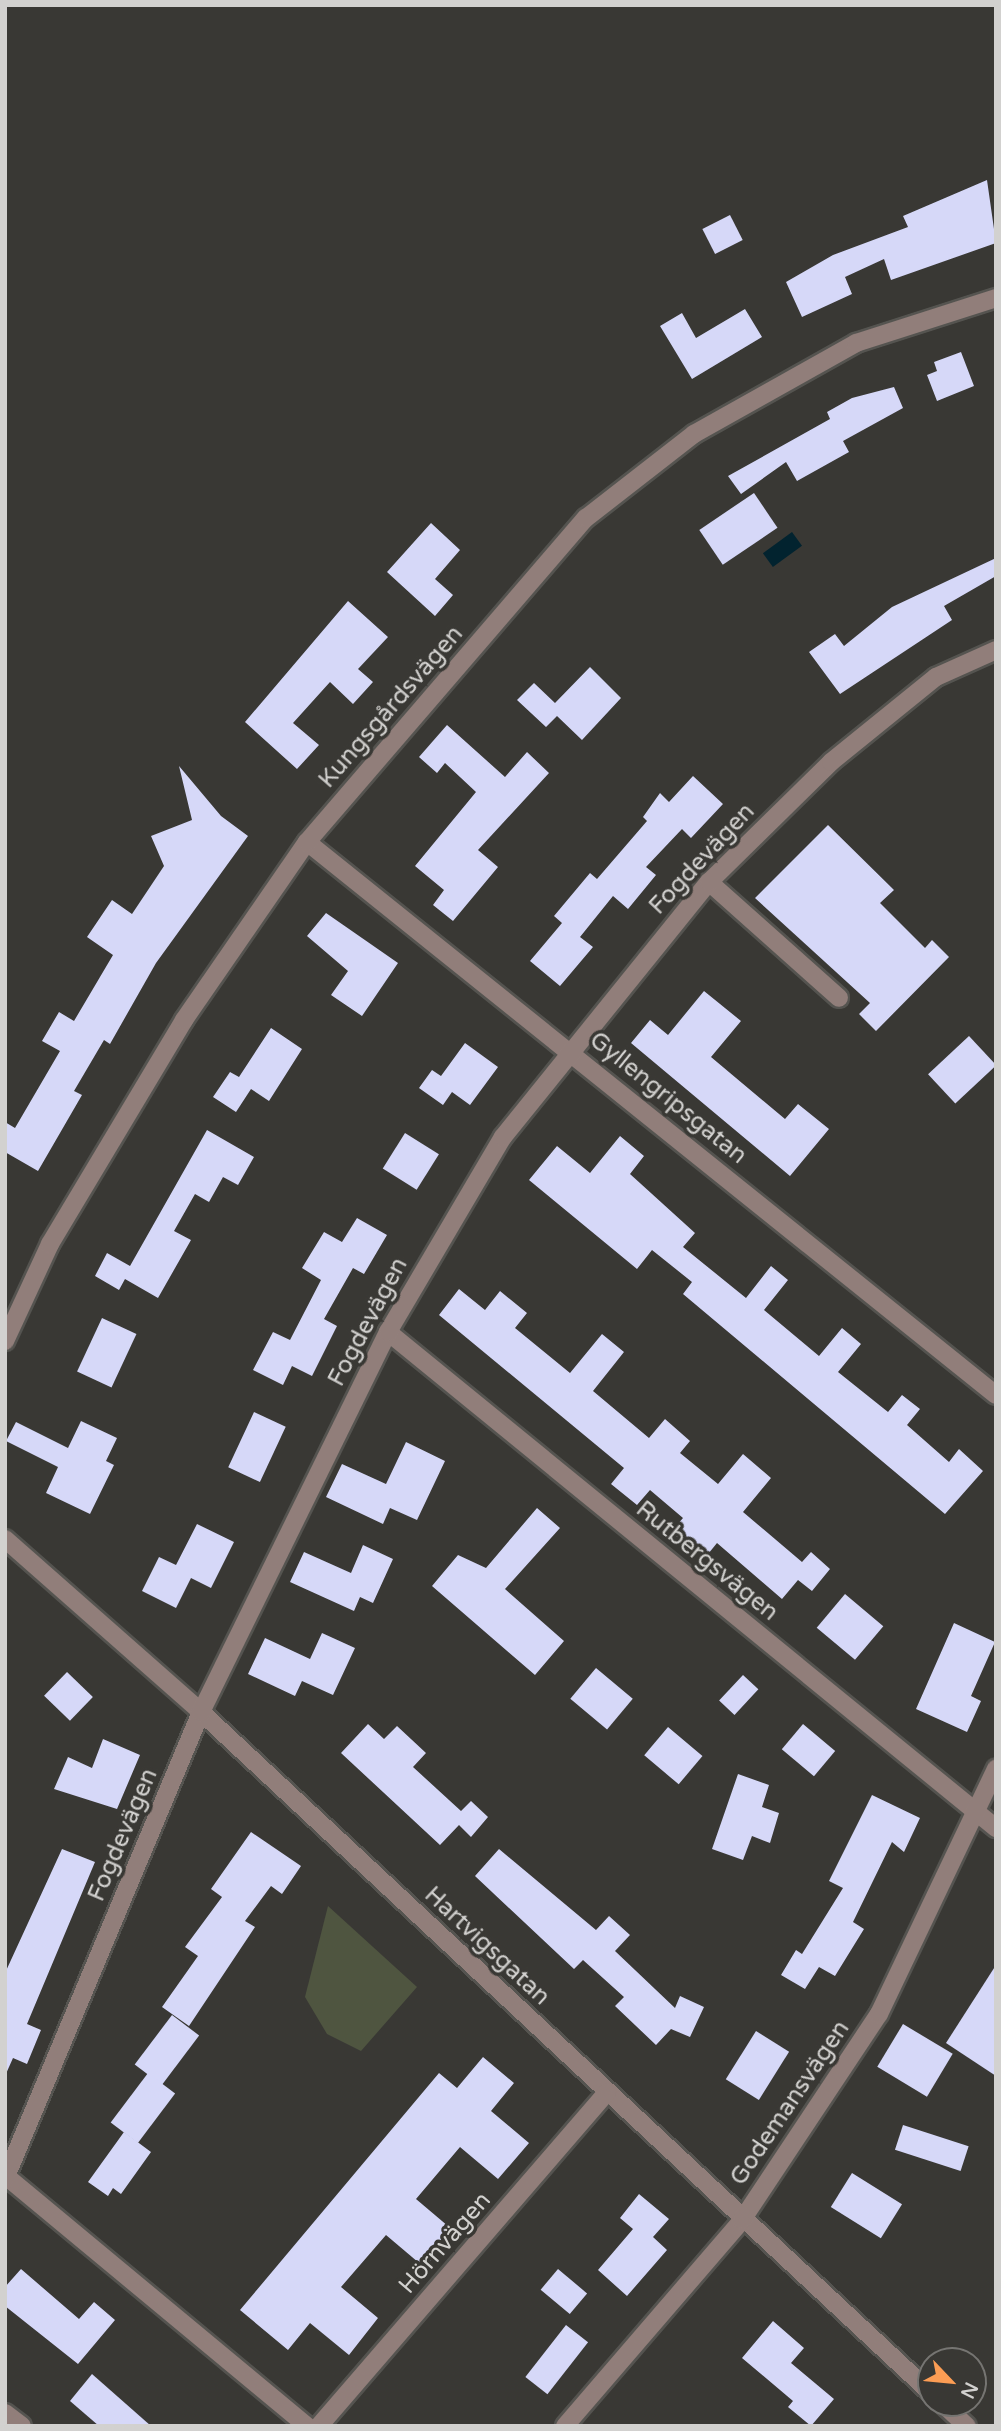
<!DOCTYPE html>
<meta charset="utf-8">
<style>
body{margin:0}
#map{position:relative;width:1001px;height:2431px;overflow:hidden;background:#393834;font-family:"Varela Round",sans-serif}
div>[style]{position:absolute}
.green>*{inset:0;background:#4f5540}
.water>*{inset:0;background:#02232f;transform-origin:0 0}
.building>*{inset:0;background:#d6d8f8;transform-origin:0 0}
.roads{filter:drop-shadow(2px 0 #555450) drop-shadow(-2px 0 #555450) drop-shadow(0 2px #555450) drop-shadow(0 -2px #555450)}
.minor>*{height:18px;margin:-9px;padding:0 9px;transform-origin:9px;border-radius:9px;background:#917e7a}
span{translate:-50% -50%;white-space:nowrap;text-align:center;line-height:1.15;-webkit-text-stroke:7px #393834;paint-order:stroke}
.street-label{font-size:24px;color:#d2d1cf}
.frame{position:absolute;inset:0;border:7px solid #d2d1cf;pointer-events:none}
.north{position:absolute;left:917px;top:2347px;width:70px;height:70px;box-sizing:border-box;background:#393834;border:2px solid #767572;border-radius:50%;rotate:116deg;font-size:19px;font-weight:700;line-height:28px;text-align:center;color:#d2d1cf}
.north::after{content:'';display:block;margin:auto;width:24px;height:32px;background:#fc9d54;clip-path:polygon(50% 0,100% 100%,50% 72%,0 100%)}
</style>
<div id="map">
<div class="green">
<div style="clip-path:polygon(328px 1906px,417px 1987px,361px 2051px,327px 2034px,305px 1997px)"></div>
</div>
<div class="water">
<div style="left:792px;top:532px;width:17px;height:36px;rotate:54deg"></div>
</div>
<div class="building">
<div style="clip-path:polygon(987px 180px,996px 243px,891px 280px,884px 259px,845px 277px,852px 294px,802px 317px,786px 282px,833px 255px,908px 227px,903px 216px)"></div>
<div style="left:730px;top:215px;width:28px;height:31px;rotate:63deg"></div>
<div style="clip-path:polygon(745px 309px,762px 337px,692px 379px,660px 326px,682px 313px,696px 338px)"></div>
<div style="clip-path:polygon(961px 352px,974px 386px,937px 401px,927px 375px,937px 371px,934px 362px)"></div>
<div style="clip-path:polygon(894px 387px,903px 408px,843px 441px,849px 452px,797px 481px,786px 462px,741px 494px,728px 476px,830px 419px,827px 412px,852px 398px)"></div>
<div style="left:754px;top:493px;width:42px;height:66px;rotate:56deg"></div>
<div style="clip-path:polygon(431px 523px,460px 550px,435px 579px,453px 595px,435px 616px,387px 572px)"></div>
<div style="clip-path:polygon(996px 558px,996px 576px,944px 606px,952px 620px,840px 694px,809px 652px,835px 634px,844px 646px,892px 607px)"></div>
<div style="clip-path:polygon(348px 601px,388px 637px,358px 669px,373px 682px,353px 704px,330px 682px,293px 723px,319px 745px,297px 769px,245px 722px)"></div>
<div style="clip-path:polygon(590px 667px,621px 698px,582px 740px,557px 716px,546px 727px,517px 700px,534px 683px,555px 703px)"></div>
<div style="clip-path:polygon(447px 725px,505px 777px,527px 752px,549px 773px,478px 850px,498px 867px,453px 921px,433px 905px,444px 890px,415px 866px,476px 792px,445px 763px,437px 773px,419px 757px)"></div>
<div style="clip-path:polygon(179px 766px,221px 816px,248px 836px,156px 963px,110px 1044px,104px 1040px,74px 1091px,82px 1095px,38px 1171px,5px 1152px,5px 1122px,15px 1128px,60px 1051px,42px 1041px,59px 1012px,74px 1021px,113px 955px,87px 937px,112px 900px,132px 914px,164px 866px,151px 836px,192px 820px)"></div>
<div style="clip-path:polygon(693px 776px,723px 804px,691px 838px,682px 829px,646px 867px,656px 875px,628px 909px,613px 896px,580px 937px,593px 947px,560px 986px,530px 961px,562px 923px,554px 916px,590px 873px,597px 879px,647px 821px,643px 817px,660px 793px,669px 802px)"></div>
<div style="clip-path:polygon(828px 825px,894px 890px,880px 903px,925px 948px,932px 940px,949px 957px,876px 1031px,859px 1014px,870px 1003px,755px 898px)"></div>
<div style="clip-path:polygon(326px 913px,398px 963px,362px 1016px,331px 995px,348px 971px,307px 936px)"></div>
<div style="clip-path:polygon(704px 991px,741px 1021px,711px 1057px,785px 1119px,798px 1104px,829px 1129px,790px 1176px,631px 1043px,650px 1020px,668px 1035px)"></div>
<div style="clip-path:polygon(271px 1028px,302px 1049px,269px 1101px,251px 1089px,236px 1112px,213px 1097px,230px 1072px,239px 1077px)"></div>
<div style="left:969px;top:1036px;width:40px;height:56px;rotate:47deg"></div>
<div style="clip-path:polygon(465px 1043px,498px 1067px,470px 1105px,452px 1092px,443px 1105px,419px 1088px,432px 1070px,441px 1076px)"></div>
<div style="clip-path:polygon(207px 1130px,254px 1157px,238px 1185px,223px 1177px,209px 1202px,195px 1194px,174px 1231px,191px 1240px,158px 1298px,125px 1279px,119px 1290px,95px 1276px,107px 1253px,130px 1266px)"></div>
<div style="left:405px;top:1133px;width:40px;height:42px;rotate:32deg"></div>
<div style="clip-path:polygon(620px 1136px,644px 1156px,630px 1174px,695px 1233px,683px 1247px,746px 1298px,771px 1266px,788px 1280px,764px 1310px,819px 1356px,842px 1328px,861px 1344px,838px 1372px,888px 1412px,902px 1395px,920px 1409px,907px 1425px,949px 1462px,959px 1449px,983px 1471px,945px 1514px,683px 1294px,692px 1282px,652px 1250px,637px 1269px,529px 1180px,557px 1146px,590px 1173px)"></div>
<div style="clip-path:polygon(357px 1218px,387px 1235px,364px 1274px,353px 1268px,324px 1319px,337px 1326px,312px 1376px,292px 1366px,283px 1385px,253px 1370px,273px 1332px,290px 1340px,321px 1280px,302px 1268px,324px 1232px,342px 1242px)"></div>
<div style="clip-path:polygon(459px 1289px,485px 1310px,500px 1291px,527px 1313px,515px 1328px,570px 1373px,602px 1334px,624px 1352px,593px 1391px,649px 1438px,665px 1419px,690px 1441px,680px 1453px,718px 1484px,743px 1454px,771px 1478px,743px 1512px,802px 1562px,811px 1552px,830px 1569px,812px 1591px,798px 1580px,782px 1599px,717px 1543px,704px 1559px,671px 1532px,683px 1518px,650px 1490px,637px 1505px,611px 1484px,624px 1468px,439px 1315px)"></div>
<div style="left:102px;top:1318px;width:38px;height:59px;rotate:25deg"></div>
<div style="left:254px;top:1412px;width:35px;height:61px;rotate:25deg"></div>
<div style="clip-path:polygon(81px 1421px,117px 1438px,106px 1461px,114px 1465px,90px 1514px,46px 1493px,58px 1467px,6px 1441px,16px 1422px,68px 1448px)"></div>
<div style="clip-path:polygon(406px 1442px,445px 1461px,417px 1520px,390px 1508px,383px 1524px,326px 1497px,342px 1464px,386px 1484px)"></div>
<div style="clip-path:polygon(537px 1508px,560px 1528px,505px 1589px,564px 1641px,535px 1675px,432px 1586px,458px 1555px,486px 1568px)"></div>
<div style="clip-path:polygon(197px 1524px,234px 1542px,211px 1588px,191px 1578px,176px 1608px,142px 1591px,159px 1557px,176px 1565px)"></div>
<div style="clip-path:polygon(363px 1545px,393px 1559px,373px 1603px,360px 1597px,354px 1611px,290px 1582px,304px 1552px,351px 1573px)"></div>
<div style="left:845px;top:1594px;width:50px;height:44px;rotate:40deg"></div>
<div style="clip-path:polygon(954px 1623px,995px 1642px,971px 1696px,981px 1701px,967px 1732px,916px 1709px)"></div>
<div style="clip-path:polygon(322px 1633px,355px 1648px,333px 1695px,302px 1681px,295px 1696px,248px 1674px,265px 1638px,310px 1659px)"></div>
<div style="left:596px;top:1668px;width:48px;height:40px;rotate:40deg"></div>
<div style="left:67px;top:1672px;width:36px;height:33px;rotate:44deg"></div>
<div style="left:743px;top:1675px;width:21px;height:35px;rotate:43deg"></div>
<div style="clip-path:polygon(368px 1724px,384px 1739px,397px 1726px,426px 1753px,413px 1767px,461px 1811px,471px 1801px,488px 1817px,471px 1837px,459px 1825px,440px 1845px,341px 1753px)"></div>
<div style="left:803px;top:1724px;width:42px;height:33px;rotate:40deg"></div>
<div style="left:668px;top:1727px;width:45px;height:37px;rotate:40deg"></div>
<div style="clip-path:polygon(103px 1739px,140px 1755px,117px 1809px,54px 1789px,68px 1757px,92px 1768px)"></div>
<div style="clip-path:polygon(738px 1774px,769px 1785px,762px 1807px,779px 1813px,770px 1843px,752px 1836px,743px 1860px,712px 1849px)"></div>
<div style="clip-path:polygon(872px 1795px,920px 1818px,904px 1852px,892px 1842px,853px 1922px,864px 1929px,835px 1976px,819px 1967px,805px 1989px,781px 1975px,796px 1950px,802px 1954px,843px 1888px,829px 1881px)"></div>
<div style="clip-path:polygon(251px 1832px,301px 1866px,282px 1894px,271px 1886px,245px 1921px,255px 1927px,189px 2026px,162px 2007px,198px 1956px,185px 1947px,222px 1897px,211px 1889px)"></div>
<div style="clip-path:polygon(62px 1849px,95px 1862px,27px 2024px,41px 2030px,27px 2064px,13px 2058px,5px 2076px,5px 1973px)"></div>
<div style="clip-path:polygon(499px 1849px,596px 1930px,609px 1916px,630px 1935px,615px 1951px,675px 2008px,680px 1996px,704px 2007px,690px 2037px,671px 2029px,656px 2045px,615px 2006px,624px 1997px,583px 1960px,574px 1969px,475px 1876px)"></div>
<div style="clip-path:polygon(996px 1965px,996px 2076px,946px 2043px)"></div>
<div style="left:172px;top:2015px;width:34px;height:62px;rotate:37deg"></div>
<div style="left:903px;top:2024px;width:58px;height:50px;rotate:31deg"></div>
<div style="left:756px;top:2031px;width:39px;height:57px;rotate:32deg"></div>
<div style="clip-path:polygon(483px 2057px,514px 2083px,491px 2111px,529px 2143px,498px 2179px,460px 2147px,416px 2199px,455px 2232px,425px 2268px,386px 2235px,341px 2287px,378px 2318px,349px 2355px,310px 2323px,288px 2350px,240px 2310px,439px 2073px,457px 2088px)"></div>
<div style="left:148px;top:2073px;width:34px;height:62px;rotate:37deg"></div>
<div style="left:903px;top:2125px;width:69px;height:26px;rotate:18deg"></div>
<div style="clip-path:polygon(124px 2132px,151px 2152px,121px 2194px,113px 2188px,108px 2196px,88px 2182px)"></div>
<div style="left:852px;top:2173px;width:59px;height:40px;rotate:32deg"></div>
<div style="clip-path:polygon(639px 2194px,669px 2219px,653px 2237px,667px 2250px,627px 2296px,598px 2270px,633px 2229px,620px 2218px)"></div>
<div style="clip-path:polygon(21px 2269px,79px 2319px,94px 2302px,115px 2320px,78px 2364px,5px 2306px,5px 2287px)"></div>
<div style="left:558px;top:2269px;width:38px;height:27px;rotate:40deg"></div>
<div style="clip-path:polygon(773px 2321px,804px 2348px,791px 2363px,834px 2399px,811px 2426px,788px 2407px,793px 2401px,742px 2358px)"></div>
<div style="left:566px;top:2325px;width:28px;height:66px;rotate:38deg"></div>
<div style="clip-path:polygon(92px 2374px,151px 2426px,99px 2426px,70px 2401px)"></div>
</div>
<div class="roads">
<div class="minor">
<div style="left:307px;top:842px;width:883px;rotate:38.75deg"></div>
<div style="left:709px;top:882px;width:174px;rotate:41.7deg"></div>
<div style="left:388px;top:1332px;width:785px;rotate:39.21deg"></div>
<div style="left:5px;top:1341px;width:107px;rotate:-65.1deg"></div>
<div style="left:50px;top:1244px;width:261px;rotate:-59.1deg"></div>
<div style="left:184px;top:1020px;width:216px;rotate:-55.4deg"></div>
<div style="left:307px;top:842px;width:428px;rotate:-49.3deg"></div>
<div style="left:586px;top:518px;width:137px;rotate:-37.9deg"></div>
<div style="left:694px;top:434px;width:186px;rotate:-29.3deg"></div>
<div style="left:856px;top:343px;width:147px;rotate:-17.8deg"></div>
<div style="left:5px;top:1539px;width:261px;rotate:41.4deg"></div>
<div style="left:201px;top:1712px;width:998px;rotate:43.01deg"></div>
<div style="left:7px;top:2177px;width:390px;rotate:39.7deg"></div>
<div style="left:5px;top:2179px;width:506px;rotate:-67.23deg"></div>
<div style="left:201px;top:1712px;width:424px;rotate:-63.8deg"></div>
<div style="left:388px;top:1332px;width:226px;rotate:-59.5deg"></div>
<div style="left:503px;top:1137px;width:328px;rotate:-51.1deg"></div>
<div style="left:709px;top:882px;width:171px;rotate:-44.5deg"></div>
<div style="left:831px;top:762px;width:135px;rotate:-39deg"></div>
<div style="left:936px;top:677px;width:66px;rotate:-24.2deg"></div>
<div style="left:942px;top:2403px;width:34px;rotate:43deg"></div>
<div style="left:5px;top:2413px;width:21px;rotate:37deg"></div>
<div style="left:319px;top:2426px;width:441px;rotate:-49.2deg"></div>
<div style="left:565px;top:2426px;width:272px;rotate:-49.3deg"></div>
<div style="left:742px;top:2220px;width:247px;rotate:-56.4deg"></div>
<div style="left:879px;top:2014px;width:272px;rotate:-64.5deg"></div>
</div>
</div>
<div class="street-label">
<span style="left:391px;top:707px;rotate:-49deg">Kungsgårdsvägen</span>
<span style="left:702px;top:859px;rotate:-47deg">Fogdevägen</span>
<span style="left:668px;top:1098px;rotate:39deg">Gyllengripsgatan</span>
<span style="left:368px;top:1322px;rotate:-62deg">Fogdevägen</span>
<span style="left:707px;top:1561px;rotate:39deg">Rutbergsvägen</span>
<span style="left:123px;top:1835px;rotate:-67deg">Fogdevägen</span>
<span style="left:487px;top:1946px;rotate:43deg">Hartvigsgatan</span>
<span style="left:790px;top:2103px;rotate:-56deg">Godemansvägen</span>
<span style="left:445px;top:2243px;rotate:-49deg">Hörnvägen</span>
</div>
<div class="frame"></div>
<div class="north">N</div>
</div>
